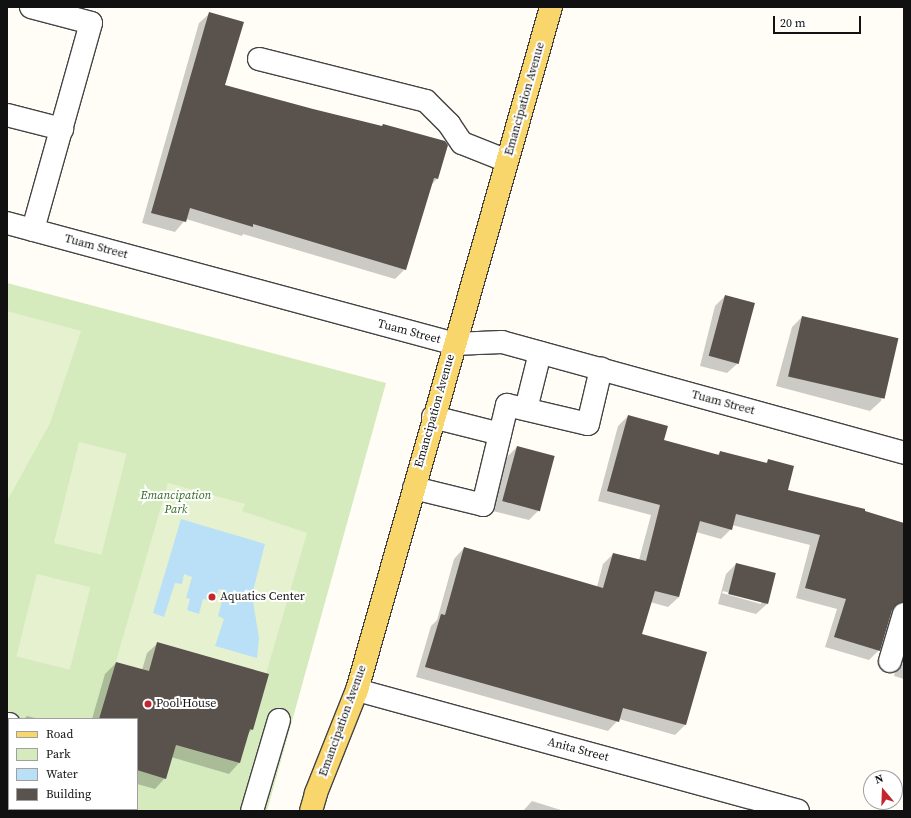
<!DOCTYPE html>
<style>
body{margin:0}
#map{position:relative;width:911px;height:818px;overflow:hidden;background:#fffdf5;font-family:"Source Serif 4",serif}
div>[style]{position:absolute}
.green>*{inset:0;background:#d5ebbd}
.pitch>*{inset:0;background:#e6f2cf;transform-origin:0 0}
.water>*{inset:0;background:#b9e0f7}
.shadow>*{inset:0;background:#0003}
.building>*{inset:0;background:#5a524d;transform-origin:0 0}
.roads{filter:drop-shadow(1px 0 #444) drop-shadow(-1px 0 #444) drop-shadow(0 1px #444) drop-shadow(0 -1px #444)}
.minor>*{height:22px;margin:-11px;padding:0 11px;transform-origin:11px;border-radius:11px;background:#fff}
.major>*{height:22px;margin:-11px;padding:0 11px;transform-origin:11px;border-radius:11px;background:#f9d66b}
.dots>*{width:11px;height:11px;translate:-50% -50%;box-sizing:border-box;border:2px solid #fff;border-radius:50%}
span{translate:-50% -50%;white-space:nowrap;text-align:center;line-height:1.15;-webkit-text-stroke:4px #fff;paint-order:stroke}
.street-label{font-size:12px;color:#111}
.park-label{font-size:12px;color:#2f6b1f;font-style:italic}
.poi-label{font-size:12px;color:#111}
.left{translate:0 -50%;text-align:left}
.frame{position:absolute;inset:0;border:8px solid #111;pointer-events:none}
.legend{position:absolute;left:8px;top:718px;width:130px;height:92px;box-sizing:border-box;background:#fff;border:1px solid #a0a0a0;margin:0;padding:5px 7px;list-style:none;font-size:12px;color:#111}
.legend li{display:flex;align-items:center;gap:8px;height:20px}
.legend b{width:20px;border:1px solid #a0a0a0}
.north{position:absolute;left:863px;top:770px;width:40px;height:40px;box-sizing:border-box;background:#fff;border:1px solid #a0a0a0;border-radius:50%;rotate:341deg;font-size:11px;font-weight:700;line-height:16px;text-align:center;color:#111}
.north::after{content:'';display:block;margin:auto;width:14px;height:18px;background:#c4262e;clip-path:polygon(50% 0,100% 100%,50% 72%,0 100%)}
.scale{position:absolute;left:773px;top:16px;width:88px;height:18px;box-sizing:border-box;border:2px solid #111;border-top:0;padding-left:5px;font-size:12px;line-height:14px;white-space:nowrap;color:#111;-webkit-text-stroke:3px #fff;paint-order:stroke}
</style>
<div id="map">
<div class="green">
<div style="clip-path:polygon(evenodd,7px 283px,386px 383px,267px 811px,7px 811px,7px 283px,9px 719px,137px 719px,137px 809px,9px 809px,9px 719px)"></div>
</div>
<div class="pitch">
<div style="clip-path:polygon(7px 311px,81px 331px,50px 423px,7px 501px)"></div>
<div style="left:79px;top:442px;width:49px;height:104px;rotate:14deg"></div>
<div style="clip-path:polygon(168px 483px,245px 504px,242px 511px,307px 533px,240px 763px,137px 735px,137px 719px,99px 719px)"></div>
<div style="left:37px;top:574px;width:55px;height:85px;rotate:14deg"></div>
</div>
<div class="water">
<div style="clip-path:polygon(181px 519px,265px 544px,252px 595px,259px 638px,257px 658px,215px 646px,224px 619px,218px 616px,225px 590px,219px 589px,217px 594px,211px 592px,208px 600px,203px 599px,199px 614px,187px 610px,190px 599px,186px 598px,192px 577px,184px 574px,182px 584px,175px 583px,164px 617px,153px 613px)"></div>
</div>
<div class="shadow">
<div style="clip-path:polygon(210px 13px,224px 86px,437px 179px,430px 186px,405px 269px,395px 279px,243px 234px,242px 236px,186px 219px,175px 232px,142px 223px,199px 23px)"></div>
<div style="clip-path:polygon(725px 296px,738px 363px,727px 373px,700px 366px,715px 306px)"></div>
<div style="clip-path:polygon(802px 317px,897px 339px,881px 401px,870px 411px,776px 386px,792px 327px)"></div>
<div style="clip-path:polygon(628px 416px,663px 441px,717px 455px,720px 452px,765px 464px,769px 460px,787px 490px,904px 524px,904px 617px,898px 612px,892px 612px,879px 650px,869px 660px,825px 647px,837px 609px,796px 598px,810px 545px,732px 525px,731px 529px,721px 539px,696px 532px,679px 597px,668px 607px,650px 602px,641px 634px,685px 725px,675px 735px,619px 719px,608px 731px,416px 677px,431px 626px,437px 620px,454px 559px,464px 548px,597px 587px,603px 564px,613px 554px,639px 560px,651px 515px,598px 501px,618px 426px)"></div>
<div style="clip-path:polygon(517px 447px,539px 510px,529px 520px,493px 511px,507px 457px)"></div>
<div style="clip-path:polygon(evenodd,736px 564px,767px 604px,756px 614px,718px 604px,726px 574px,736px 564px,723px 591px,761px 602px,761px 604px,722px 593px,723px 591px)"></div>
<div style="clip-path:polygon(904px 636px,904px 679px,894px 676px)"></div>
<div style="clip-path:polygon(158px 643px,252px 729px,248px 734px,239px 763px,229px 774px,171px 757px,165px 778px,155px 789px,137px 784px,137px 719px,92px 719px,105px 674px,116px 663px,142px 670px,147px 653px)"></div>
<div style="clip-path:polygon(27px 716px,39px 719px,24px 719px)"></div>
<div style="clip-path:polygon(9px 736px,9px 809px,53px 809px,53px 811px,7px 811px,7px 742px)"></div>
<div style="clip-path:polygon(532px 801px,564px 811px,523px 811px)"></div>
</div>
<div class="building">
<div style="clip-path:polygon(209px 12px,244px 22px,225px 85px,313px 109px,382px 126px,383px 124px,445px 141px,448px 145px,438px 179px,434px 178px,406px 270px,253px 224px,253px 227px,190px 208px,186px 222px,151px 213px)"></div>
<div style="left:725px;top:295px;width:31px;height:63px;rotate:15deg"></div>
<div style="left:802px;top:316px;width:99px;height:62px;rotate:13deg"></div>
<div style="clip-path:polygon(628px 415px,668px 426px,664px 440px,719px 455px,720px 451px,767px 463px,768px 459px,794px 466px,788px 490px,865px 509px,865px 511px,904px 523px,904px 602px,896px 605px,892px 610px,880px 651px,834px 637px,846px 599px,805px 588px,820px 535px,736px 514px,732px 530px,700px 521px,679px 597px,655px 591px,642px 634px,707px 652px,686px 725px,623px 708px,619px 722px,425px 667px,441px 614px,445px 615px,464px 547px,603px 588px,613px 553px,646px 561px,660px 505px,607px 491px)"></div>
<div style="left:517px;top:446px;width:39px;height:57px;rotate:15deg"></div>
<div style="left:736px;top:563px;width:41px;height:32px;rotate:14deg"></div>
<div style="clip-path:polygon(157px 642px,269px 674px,253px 730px,250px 729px,240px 763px,176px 745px,166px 779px,137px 770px,137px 719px,99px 719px,116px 662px,149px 671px)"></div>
</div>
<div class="roads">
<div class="minor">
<div style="left:31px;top:7px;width:62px;rotate:14.9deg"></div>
<div style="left:91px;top:23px;width:215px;rotate:105.7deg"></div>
<div style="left:259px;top:59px;width:172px;rotate:14.1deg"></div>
<div style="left:426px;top:101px;width:33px;rotate:45deg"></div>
<div style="left:449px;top:124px;width:23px;rotate:56deg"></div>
<div style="left:462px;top:143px;width:48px;rotate:21.8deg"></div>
<div style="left:7px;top:115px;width:57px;rotate:14.3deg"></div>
<div style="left:7px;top:223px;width:463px;rotate:15.1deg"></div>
<div style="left:454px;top:344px;width:48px;rotate:-2.4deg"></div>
<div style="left:502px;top:342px;width:417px;rotate:15.4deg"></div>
<div style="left:526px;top:409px;width:58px;rotate:-76deg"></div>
<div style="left:433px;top:417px;width:69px;rotate:14.2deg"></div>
<div style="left:414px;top:488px;width:71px;rotate:13.8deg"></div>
<div style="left:483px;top:505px;width:103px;rotate:-76.5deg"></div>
<div style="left:507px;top:405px;width:83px;rotate:13.2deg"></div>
<div style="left:588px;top:424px;width:57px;rotate:-76.7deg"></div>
<div style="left:890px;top:661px;width:49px;rotate:-73.4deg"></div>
<div style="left:357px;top:690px;width:457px;rotate:15.3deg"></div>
<div style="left:7px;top:724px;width:2px"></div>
<div style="left:88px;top:809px;width:6px;rotate:18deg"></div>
<div style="left:252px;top:811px;width:95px;rotate:-73.5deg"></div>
</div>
<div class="major">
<div style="left:311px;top:811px;width:19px;rotate:-74deg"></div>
<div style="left:316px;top:793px;width:111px;rotate:-68.3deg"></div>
<div style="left:357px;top:690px;width:710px;rotate:-74.14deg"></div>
</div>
</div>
<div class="dots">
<div style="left:212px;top:597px;background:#c4262e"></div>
<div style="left:148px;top:704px;background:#c4262e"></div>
</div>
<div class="street-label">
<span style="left:525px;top:99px;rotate:-74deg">Emancipation Avenue</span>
<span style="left:96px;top:247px;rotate:15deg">Tuam Street</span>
<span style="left:409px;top:332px;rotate:15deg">Tuam Street</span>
<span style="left:723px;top:403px;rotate:15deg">Tuam Street</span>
<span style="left:435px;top:411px;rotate:-74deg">Emancipation Avenue</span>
<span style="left:343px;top:721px;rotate:-70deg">Emancipation Avenue</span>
<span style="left:578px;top:750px;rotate:15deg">Anita Street</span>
</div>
<div class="park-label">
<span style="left:176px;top:503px">Emancipation<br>Park</span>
</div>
<div class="poi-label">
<span class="left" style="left:220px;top:597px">Aquatics Center</span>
<span class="left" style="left:156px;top:704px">Pool House</span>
</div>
<div class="frame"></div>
<ul class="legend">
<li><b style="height:5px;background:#f9d66b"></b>Road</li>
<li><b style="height:11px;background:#d5ebbd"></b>Park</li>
<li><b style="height:11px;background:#b9e0f7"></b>Water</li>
<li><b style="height:11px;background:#5a524d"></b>Building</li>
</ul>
<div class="north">N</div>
<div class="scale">20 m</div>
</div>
